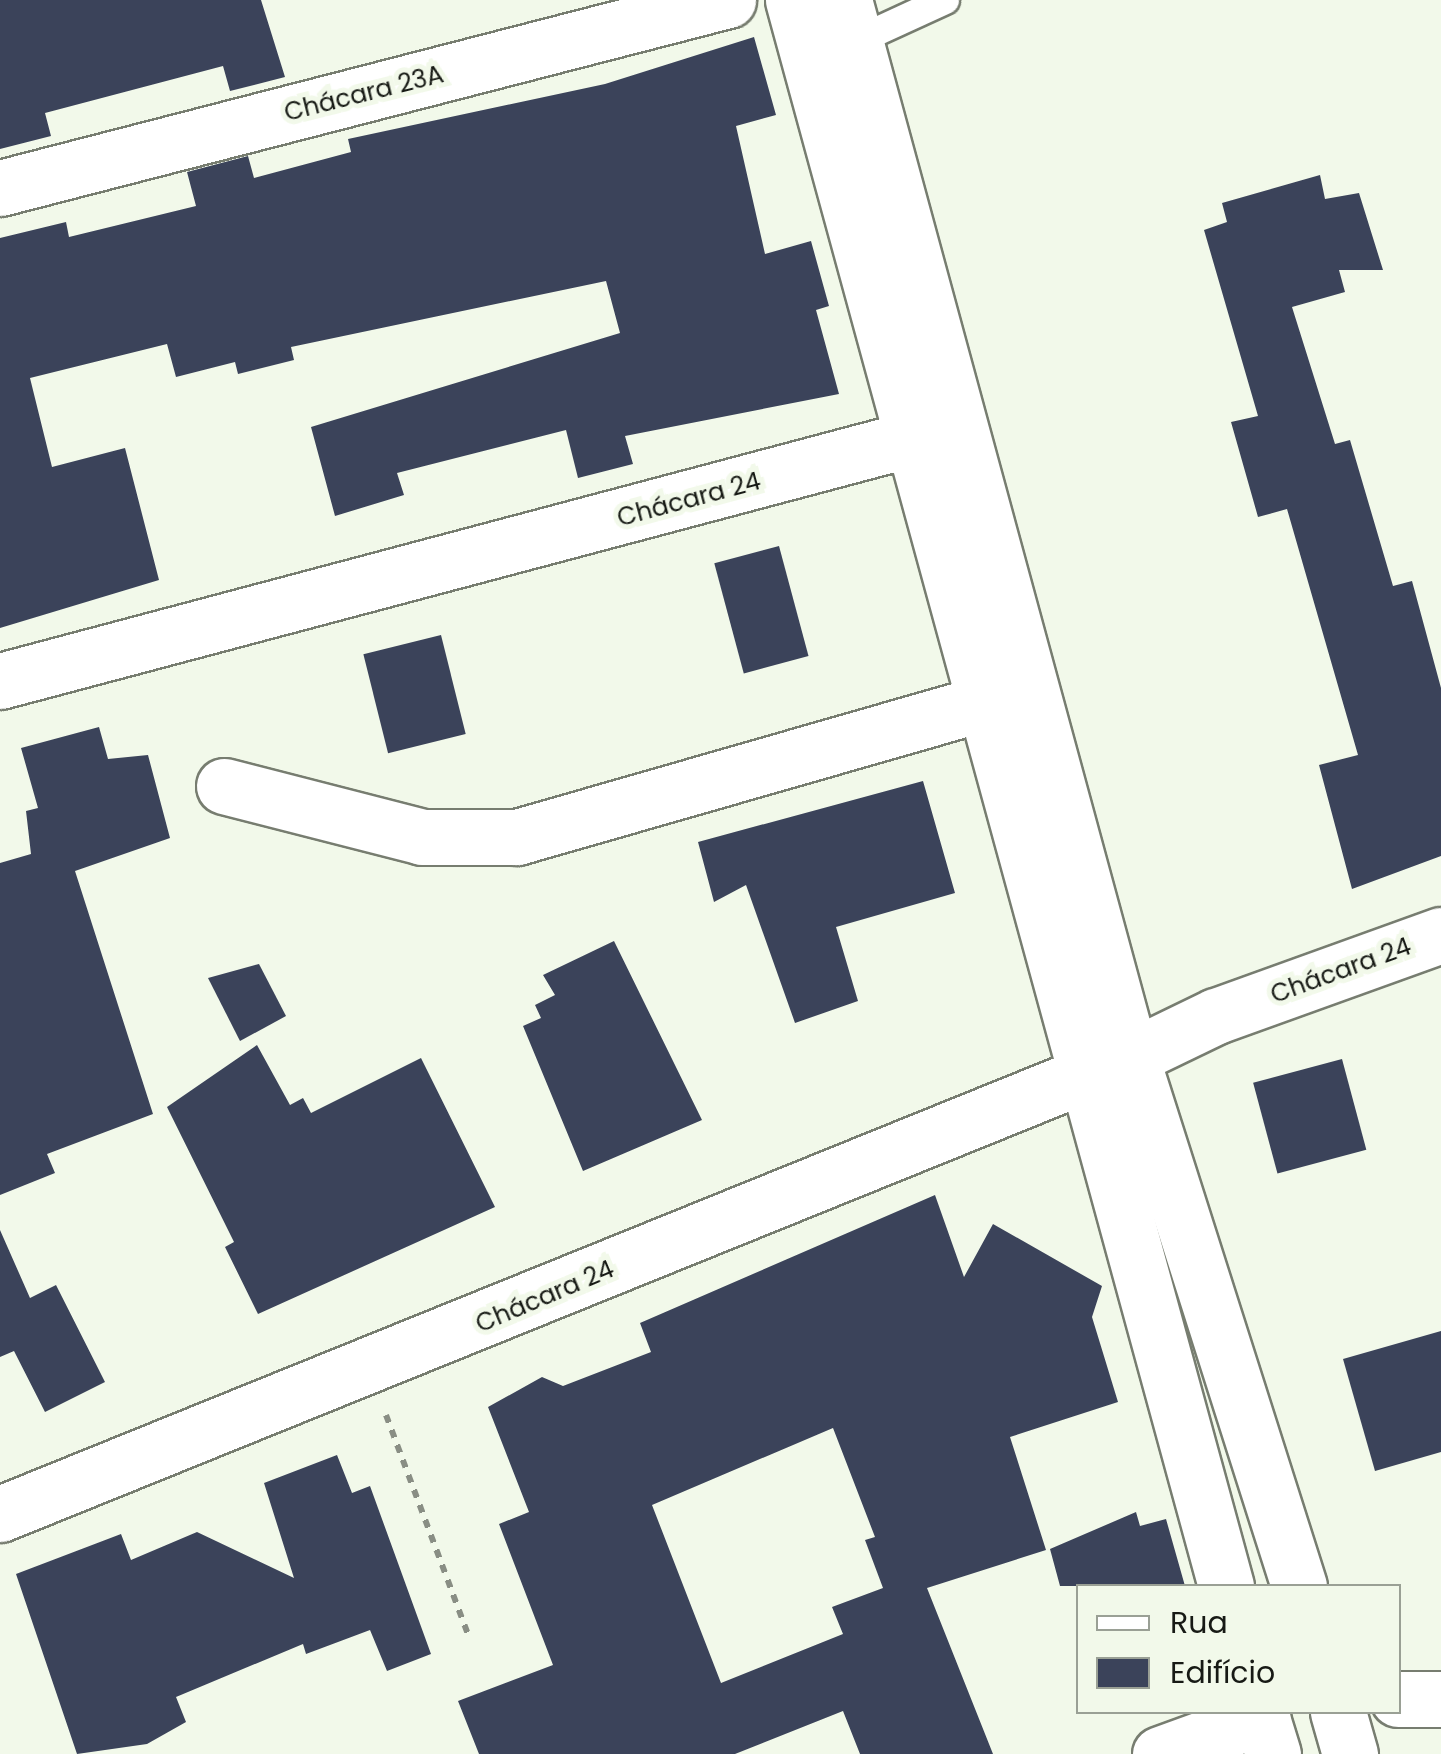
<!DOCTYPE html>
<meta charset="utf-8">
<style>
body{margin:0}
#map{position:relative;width:1441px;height:1754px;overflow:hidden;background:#f2f9ea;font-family:Poppins,sans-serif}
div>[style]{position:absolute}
.building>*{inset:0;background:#3b435a;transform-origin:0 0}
.path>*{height:6px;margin-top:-3px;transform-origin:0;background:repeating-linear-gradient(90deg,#898e84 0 8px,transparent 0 16px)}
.roads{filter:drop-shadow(2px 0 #777d70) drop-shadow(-2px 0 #777d70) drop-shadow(0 2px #777d70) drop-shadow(0 -2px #777d70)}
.service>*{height:28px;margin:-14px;padding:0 14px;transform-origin:14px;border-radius:14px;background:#fff}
.minor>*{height:55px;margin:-27.5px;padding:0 27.5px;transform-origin:27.5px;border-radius:27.5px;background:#fff}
.tertiary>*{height:55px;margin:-27.5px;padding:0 27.5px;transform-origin:27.5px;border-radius:27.5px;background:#fff}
span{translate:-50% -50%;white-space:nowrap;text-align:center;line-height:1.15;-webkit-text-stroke:10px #f2f9ea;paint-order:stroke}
.street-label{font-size:25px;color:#171a15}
.legend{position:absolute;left:1076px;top:1584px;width:325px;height:130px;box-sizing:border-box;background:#f2f9ea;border:2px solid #9aa095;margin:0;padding:12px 18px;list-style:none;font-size:30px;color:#171a15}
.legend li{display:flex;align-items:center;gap:20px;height:50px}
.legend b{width:50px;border:2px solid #9aa095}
</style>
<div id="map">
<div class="building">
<div style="clip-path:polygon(0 0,261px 0,285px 77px,230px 91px,223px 66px,45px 113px,51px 136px,0 149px)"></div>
<div style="clip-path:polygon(754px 37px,776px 115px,736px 126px,765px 254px,811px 241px,829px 306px,816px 310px,839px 394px,625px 436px,633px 464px,578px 478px,566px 430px,397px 473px,404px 495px,335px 516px,311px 427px,620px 333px,606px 281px,291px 347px,294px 360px,238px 374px,235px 362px,176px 377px,167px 344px,30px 378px,52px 467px,125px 448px,159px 580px,0 628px,0 238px,66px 222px,69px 237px,196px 206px,187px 172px,248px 156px,254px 178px,351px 152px,348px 139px,605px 84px)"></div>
<div style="clip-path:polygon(1320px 175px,1325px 199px,1359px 193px,1383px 270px,1339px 270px,1345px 292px,1292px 307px,1335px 444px,1350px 440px,1393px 586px,1412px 581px,1441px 688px,1441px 856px,1352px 889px,1319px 765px,1358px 755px,1287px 509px,1258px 517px,1231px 422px,1258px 416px,1204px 230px,1227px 222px,1222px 203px)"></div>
<div style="left:779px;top:546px;width:114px;height:67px;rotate:75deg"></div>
<div style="left:441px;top:635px;width:102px;height:80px;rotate:76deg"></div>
<div style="clip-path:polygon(99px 727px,108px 759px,148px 755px,170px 838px,75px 871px,153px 1114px,47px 1154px,55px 1173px,0 1195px,0 863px,31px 854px,26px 811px,38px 808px,21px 748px)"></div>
<div style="clip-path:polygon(923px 781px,955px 893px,836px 927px,858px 1001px,795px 1023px,746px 885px,714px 902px,698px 842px)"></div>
<div style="clip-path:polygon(614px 941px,702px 1120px,583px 1171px,523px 1026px,541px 1018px,535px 1005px,555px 995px,543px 975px)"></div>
<div style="clip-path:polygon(259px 964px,286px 1016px,240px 1041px,208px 978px)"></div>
<div style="clip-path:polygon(257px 1045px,290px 1105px,303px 1098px,311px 1113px,421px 1058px,495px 1207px,258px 1314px,225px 1247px,234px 1242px,167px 1107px)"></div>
<div style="left:1342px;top:1059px;width:94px;height:92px;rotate:75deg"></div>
<div style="clip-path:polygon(evenodd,935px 1195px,964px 1277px,993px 1224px,1102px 1286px,1092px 1317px,1118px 1402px,1010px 1437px,1046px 1550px,927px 1588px,993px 1754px,860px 1754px,843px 1711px,735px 1754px,479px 1754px,458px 1701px,553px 1665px,499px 1524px,529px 1512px,488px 1407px,542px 1377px,563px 1386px,651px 1352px,640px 1323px,935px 1195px,833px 1428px,875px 1537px,865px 1540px,883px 1588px,832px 1607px,843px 1634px,721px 1683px,652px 1505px,833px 1428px)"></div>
<div style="clip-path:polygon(0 1230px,30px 1298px,56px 1285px,105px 1382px,45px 1412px,14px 1351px,0 1357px)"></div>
<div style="clip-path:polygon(1441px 1331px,1441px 1452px,1375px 1471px,1343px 1359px)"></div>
<div style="clip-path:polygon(337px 1455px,352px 1493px,370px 1486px,431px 1654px,387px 1671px,370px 1630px,306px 1654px,303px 1644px,176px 1697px,186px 1722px,147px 1744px,77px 1754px,16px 1574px,121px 1534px,131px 1560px,197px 1532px,294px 1578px,264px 1483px)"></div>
<div style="clip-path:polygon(1136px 1512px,1140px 1526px,1166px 1519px,1185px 1586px,1060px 1586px,1050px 1549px)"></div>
</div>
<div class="path">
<div style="left:386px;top:1415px;width:234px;rotate:69.5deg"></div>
</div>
<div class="roads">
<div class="service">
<div style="left:856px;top:41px;width:98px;rotate:-24.7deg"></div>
</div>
<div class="minor">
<div style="left:0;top:188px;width:752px;rotate:-14.48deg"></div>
<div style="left:0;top:681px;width:946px;rotate:-14.89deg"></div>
<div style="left:224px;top:786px;width:204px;rotate:14.4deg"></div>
<div style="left:422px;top:837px;width:95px"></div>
<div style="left:517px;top:837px;width:533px;rotate:-16.02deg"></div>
<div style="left:1131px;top:1057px;width:94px;rotate:-25.8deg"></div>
<div style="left:1216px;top:1016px;width:239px;rotate:-19.8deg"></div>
<div style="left:0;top:1514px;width:1173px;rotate:-22.04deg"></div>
<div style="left:1398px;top:1699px;width:43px"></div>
<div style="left:1160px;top:1754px;width:109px;rotate:-19.9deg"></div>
</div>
<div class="tertiary">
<div style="left:793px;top:0;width:1644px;rotate:74.73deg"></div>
<div style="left:844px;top:0;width:1095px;rotate:74.81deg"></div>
<div style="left:1131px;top:1057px;width:555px;rotate:72.38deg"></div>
<div style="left:1260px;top:1712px;width:44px;rotate:72.8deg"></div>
<div style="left:1338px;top:1712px;width:44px;rotate:74.1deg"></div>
</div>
</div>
<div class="street-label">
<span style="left:364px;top:94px;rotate:-14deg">Chácara 23A</span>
<span style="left:689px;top:500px;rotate:-15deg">Chácara 24</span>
<span style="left:1341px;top:971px;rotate:-20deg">Chácara 24</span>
<span style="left:545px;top:1297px;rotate:-23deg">Chácara 24</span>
</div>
<ul class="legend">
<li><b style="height:12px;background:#fff"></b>Rua</li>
<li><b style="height:28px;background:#3b435a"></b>Edifício</li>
</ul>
</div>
